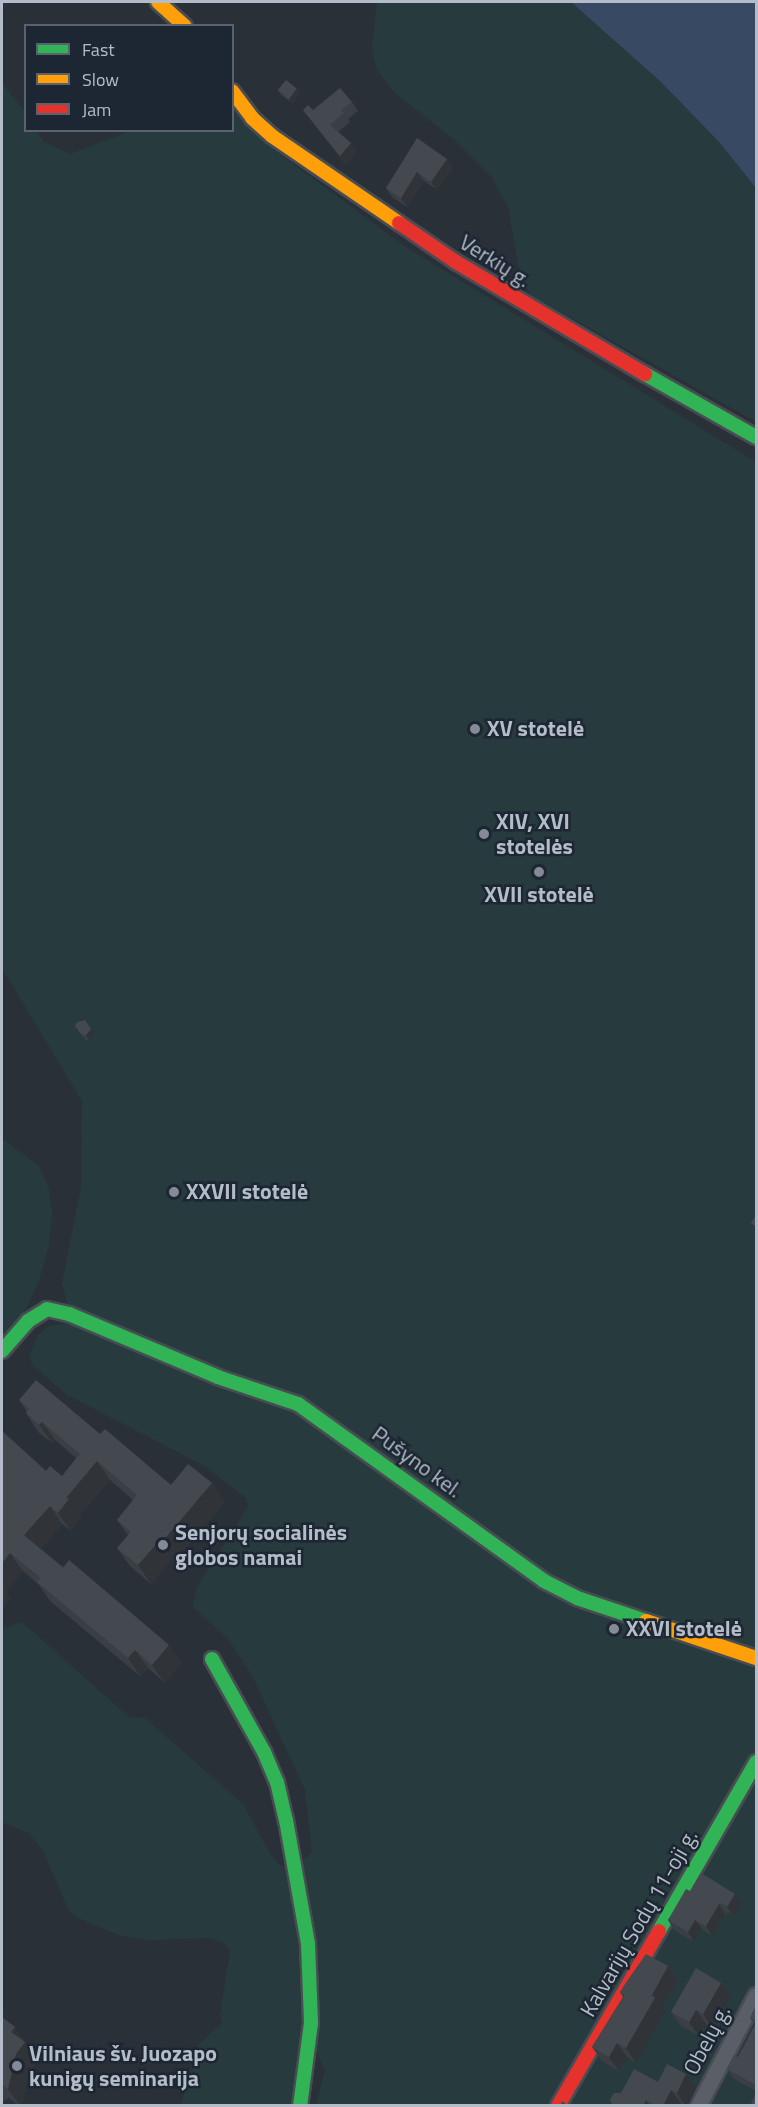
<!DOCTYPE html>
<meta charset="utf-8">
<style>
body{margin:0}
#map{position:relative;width:758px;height:2107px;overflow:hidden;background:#2a3038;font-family:"Titillium Web",sans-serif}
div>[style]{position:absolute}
.green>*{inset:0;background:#273a3e}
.water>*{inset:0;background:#384963}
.roads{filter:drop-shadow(2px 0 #484c53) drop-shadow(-2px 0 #484c53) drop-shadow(0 2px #484c53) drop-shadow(0 -2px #484c53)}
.street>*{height:15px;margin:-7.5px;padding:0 7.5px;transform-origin:7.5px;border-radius:7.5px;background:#5a5e66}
.fast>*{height:14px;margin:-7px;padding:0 7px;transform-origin:7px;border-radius:7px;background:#30b455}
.slow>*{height:14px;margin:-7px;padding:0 7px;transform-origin:7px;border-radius:7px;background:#ff9f0a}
.jam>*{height:14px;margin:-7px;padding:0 7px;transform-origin:7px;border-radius:7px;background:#e5322d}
.wall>*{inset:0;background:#3a3f45}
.shaded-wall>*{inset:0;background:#303338;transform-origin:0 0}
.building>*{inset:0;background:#444950;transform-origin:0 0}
.dots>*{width:16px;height:16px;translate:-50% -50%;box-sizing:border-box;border:3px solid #1d2633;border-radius:50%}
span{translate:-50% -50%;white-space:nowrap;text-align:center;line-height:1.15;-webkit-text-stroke:5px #1d2633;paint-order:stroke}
.street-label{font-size:22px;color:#b4bcc9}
.poi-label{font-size:22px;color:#b4bcc9;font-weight:700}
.left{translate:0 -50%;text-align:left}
.frame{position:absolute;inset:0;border:3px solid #b4bcc9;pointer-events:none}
.legend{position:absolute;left:24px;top:24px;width:210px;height:108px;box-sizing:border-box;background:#1d2633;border:2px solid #59626f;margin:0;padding:8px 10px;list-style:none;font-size:18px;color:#b4bcc9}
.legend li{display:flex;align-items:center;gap:12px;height:30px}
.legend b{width:30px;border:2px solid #59626f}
</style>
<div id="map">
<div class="green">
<div style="clip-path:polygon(377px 2px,571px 2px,661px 82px,720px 143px,756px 188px,756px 422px,529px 294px,518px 264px,508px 207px,491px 176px,456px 141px,393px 91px,377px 70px,372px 49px)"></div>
<div style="clip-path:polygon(2px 83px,25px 112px,26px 130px,37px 131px,43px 141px,70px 154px,131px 131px,232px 130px,233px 109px,268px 145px,404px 246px,756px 462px,756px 2105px,316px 2105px,325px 2071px,317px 2052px,292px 2105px,181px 2105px,198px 2045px,222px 2023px,220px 2016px,230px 1951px,223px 1942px,211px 1938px,151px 1940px,121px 1936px,76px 1917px,68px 1909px,43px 1851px,29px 1833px,2px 1822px,2px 1629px,22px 1622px,129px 1717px,145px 1718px,243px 1804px,269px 1852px,279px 1865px,292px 1867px,312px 1853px,305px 1790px,253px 1677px,228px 1639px,193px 1607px,197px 1587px,248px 1507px,246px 1498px,205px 1466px,67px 1395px,33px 1365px,29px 1357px,38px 1335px,49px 1326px,72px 1323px,62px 1284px,81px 1187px,82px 1101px,2px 968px)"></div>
<div style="clip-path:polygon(2px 1139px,39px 1166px,49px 1189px,52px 1213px,49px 1245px,39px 1281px,27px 1307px,2px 1337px)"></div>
</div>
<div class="water">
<div style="clip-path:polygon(571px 2px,756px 2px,756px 188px,720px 143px,661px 82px)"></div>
</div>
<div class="roads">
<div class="street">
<div style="left:698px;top:2106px;width:125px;rotate:-62.4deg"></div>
</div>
<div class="fast">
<div style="left:645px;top:374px;width:128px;rotate:29.6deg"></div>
<div style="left:2px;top:1351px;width:40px;rotate:-49deg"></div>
<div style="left:28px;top:1321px;width:22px;rotate:-32deg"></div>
<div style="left:47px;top:1309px;width:23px;rotate:13deg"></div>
<div style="left:69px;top:1314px;width:162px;rotate:22.9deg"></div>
<div style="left:218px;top:1377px;width:84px;rotate:18.6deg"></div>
<div style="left:298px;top:1404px;width:303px;rotate:35.7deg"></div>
<div style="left:544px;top:1581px;width:37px;rotate:27deg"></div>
<div style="left:577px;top:1598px;width:73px;rotate:18.4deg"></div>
<div style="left:212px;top:1659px;width:107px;rotate:60.8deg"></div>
<div style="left:264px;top:1752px;width:33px;rotate:67deg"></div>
<div style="left:277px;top:1782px;width:39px;rotate:77deg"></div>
<div style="left:286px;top:1820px;width:126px;rotate:79.9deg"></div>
<div style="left:308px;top:1944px;width:79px;rotate:87.8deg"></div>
<div style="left:311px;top:2023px;width:84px;rotate:97.5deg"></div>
<div style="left:659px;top:1931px;width:195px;rotate:-60.1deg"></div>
</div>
<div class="slow">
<div style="left:158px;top:2px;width:36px;rotate:42deg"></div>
<div style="left:232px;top:91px;width:34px;rotate:53deg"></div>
<div style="left:252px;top:118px;width:27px;rotate:42deg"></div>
<div style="left:272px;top:136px;width:154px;rotate:34.4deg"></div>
<div style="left:646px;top:1621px;width:116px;rotate:18.6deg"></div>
</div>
<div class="jam">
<div style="left:399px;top:223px;width:69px;rotate:34.4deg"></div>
<div style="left:456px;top:262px;width:220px;rotate:30.7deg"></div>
<div style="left:558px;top:2106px;width:202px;rotate:-60deg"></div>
</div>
</div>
<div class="wall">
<div style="clip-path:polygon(278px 90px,300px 94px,292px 103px,281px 95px)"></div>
<div style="clip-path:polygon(352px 102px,358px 111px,348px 119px,350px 122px,338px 132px,351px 143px,357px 152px,346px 165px,303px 110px,313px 110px)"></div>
<div style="clip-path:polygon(447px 159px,453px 168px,437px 190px,424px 181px,407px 207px,392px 197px,386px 188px)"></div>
<div style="clip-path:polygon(85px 1020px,94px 1034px,89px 1040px,85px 1040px,75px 1026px)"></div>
<div style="clip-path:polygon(19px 1400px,100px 1434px,171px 1485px,212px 1483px,225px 1502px,174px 1562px,172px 1559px,151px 1584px,130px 1566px,117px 1548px,128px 1535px,117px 1520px,133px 1500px,110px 1480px,80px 1515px,81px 1518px,71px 1531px,62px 1524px,41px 1549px,182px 1663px,165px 1683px,148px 1668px,141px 1677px,50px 1601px,39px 1585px,23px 1571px,6px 1592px,10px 1599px,2px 1609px,2px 1431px,46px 1471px,62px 1476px,76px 1458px,55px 1440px,52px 1443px,38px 1432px,26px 1413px,27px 1412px)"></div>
<div style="clip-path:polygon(690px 1891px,735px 1894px,742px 1904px,734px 1916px,728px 1912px,725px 1914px,712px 1936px,702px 1929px,694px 1942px,674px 1930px,668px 1920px)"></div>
<div style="clip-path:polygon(668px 1966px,678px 1980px,662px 2008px,665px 2012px,636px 2063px,627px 2057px,619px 2071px,602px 2061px,592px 2047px,623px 1997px,620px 1992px)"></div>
<div style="clip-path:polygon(721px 1983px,731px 1997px,713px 2028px,706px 2024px,699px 2036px,681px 2026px,671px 2012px)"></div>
<div style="clip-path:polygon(756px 2006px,756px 2091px,734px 2079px,727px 2069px,738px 2057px,755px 2025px,750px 2018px)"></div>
<div style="clip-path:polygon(2px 2012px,4px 2015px,2px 2017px,28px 2045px,38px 2060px,29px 2073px,22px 2106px,19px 2106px,9px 2098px,3px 2101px,2px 2101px)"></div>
<div style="clip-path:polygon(658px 2082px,696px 2088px,688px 2106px,684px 2106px,681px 2104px,681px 2106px,613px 2106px,621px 2093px)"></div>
</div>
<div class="shaded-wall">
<div style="clip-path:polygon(297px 89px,300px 94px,292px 103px,289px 99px)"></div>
<div style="clip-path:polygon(351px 143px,357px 152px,346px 165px,340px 156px)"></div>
<div style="clip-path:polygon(447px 159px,453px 168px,437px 190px,431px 182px)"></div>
<div style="clip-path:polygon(417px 172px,424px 181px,407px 207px,401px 198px)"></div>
<div style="clip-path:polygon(91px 1029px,94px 1034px,89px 1040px,86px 1035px)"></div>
<div style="left:42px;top:1422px;width:22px;height:4px;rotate:54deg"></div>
<div style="clip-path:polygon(97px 1461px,110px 1480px,80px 1515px,81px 1518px,71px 1531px,58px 1513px,66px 1498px)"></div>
<div style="clip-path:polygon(212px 1483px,225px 1502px,174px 1562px,161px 1543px)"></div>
<div style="clip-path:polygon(50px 1506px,62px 1524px,37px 1554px,24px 1535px)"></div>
<div style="clip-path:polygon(159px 1541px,172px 1559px,151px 1584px,138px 1565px)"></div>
<div style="clip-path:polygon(10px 1553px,23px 1571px,6px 1592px,10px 1599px,2px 1609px,2px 1563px)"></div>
<div style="clip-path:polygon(169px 1645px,182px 1663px,165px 1683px,152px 1665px)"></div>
<div style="clip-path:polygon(135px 1650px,148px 1668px,141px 1677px,128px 1658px)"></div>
<div style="clip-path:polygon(735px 1894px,742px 1904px,734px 1916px,727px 1907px)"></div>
<div style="clip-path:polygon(719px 1904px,725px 1914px,712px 1936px,706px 1926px)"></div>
<div style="clip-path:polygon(695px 1920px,702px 1929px,694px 1942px,688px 1932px)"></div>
<div style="clip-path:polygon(668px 1966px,678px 1980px,662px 2008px,665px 2012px,636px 2063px,626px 2048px,652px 1995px)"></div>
<div style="clip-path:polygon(721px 1983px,731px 1997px,713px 2028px,703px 2014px)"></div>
<div style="clip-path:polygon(696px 2010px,706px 2024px,699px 2036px,689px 2022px)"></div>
<div style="clip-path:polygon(15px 2027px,38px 2060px,29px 2073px,22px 2106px,20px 2106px,8px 2089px,11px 2032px)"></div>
<div style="clip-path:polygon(617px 2043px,627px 2057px,619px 2071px,609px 2057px)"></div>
<div style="clip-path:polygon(686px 2074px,696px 2088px,688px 2106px,686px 2106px,677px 2093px)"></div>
<div style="clip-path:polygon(671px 2090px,681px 2104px,681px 2106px,663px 2106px)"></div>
<div style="clip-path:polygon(646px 2100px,650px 2106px,643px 2106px)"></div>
</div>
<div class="building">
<div style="left:286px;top:80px;width:14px;height:13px;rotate:39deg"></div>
<div style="clip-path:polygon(340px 88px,352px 102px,341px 110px,344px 113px,330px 125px,351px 143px,340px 156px,303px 110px,308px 105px,313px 110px)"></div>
<div style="clip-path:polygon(417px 138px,447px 159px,431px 182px,417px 172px,401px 198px,386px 188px)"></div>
<div style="clip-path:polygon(85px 1020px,91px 1029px,86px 1035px,82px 1035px,75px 1026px,77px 1022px)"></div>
<div style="clip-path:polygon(756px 1215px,756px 1227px,751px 1223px)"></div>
<div style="clip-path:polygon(36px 1380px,100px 1434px,105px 1429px,171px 1485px,188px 1464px,212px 1483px,161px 1543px,159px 1541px,138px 1565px,117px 1548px,131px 1532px,117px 1520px,137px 1495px,97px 1461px,66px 1498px,69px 1499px,58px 1513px,50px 1506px,24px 1535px,63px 1568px,69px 1560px,169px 1645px,152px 1665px,135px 1650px,128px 1658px,37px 1582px,41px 1578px,10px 1553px,2px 1563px,2px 1431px,46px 1471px,50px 1466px,62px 1476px,80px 1454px,42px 1422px,39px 1425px,26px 1413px,29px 1409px,19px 1400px)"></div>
<div style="clip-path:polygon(701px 1873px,735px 1894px,727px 1907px,721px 1903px,719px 1904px,706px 1926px,695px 1920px,688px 1932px,668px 1920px,686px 1889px,690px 1891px)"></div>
<div style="clip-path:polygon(646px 1954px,668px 1966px,652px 1995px,655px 1998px,626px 2048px,617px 2043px,609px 2057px,592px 2047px,625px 1995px,620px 1992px,627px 1981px)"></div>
<div style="clip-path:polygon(696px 1968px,721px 1983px,703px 2014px,696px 2010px,689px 2022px,671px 2012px)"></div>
<div style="clip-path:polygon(756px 2006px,756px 2021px,750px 2018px)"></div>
<div style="clip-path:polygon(2px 2017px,15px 2027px,11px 2032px,25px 2042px,16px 2054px,8px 2089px,2px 2084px)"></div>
<div style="clip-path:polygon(756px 2023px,756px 2085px,727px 2069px,734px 2055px,738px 2057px)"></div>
<div style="clip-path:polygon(667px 2064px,686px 2074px,677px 2093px,671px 2090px,663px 2106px,656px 2106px,646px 2100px,643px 2106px,613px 2106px,610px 2100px,614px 2093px,621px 2093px,634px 2069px,658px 2082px)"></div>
<div style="clip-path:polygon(756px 2093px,756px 2106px,750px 2106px)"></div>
<div style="clip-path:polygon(562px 2101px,569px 2106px,560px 2106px)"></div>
</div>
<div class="dots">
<div style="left:475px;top:729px;background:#848b96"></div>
<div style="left:484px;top:834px;background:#848b96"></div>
<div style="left:539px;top:872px;background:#848b96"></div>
<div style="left:174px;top:1192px;background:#848b96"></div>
<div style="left:163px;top:1545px;background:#848b96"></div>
<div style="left:614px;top:1629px;background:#848b96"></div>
<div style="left:17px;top:2066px;background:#848b96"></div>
</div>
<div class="street-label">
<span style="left:495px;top:261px;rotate:32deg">Verkių g.</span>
<span style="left:417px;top:1462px;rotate:36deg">Pušyno kel.</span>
<span style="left:639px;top:1923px;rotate:-60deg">Kalvarijų Sodų 11-oji g.</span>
<span style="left:707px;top:2040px;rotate:-62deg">Obelų g.</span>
</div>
<div class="poi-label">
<span class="left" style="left:487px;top:729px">XV stotelė</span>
<span class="left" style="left:496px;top:834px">XIV, XVI<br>stotelės</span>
<span style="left:539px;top:895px">XVII stotelė</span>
<span class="left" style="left:186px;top:1192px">XXVII stotelė</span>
<span class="left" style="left:175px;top:1545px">Senjorų socialinės<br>globos namai</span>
<span class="left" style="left:626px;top:1629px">XXVI stotelė</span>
<span class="left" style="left:29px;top:2066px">Vilniaus šv. Juozapo<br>kunigų seminarija</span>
</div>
<div class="frame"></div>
<ul class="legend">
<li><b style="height:8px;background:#30b455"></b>Fast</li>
<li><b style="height:8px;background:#ff9f0a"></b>Slow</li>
<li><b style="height:8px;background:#e5322d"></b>Jam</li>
</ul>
</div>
